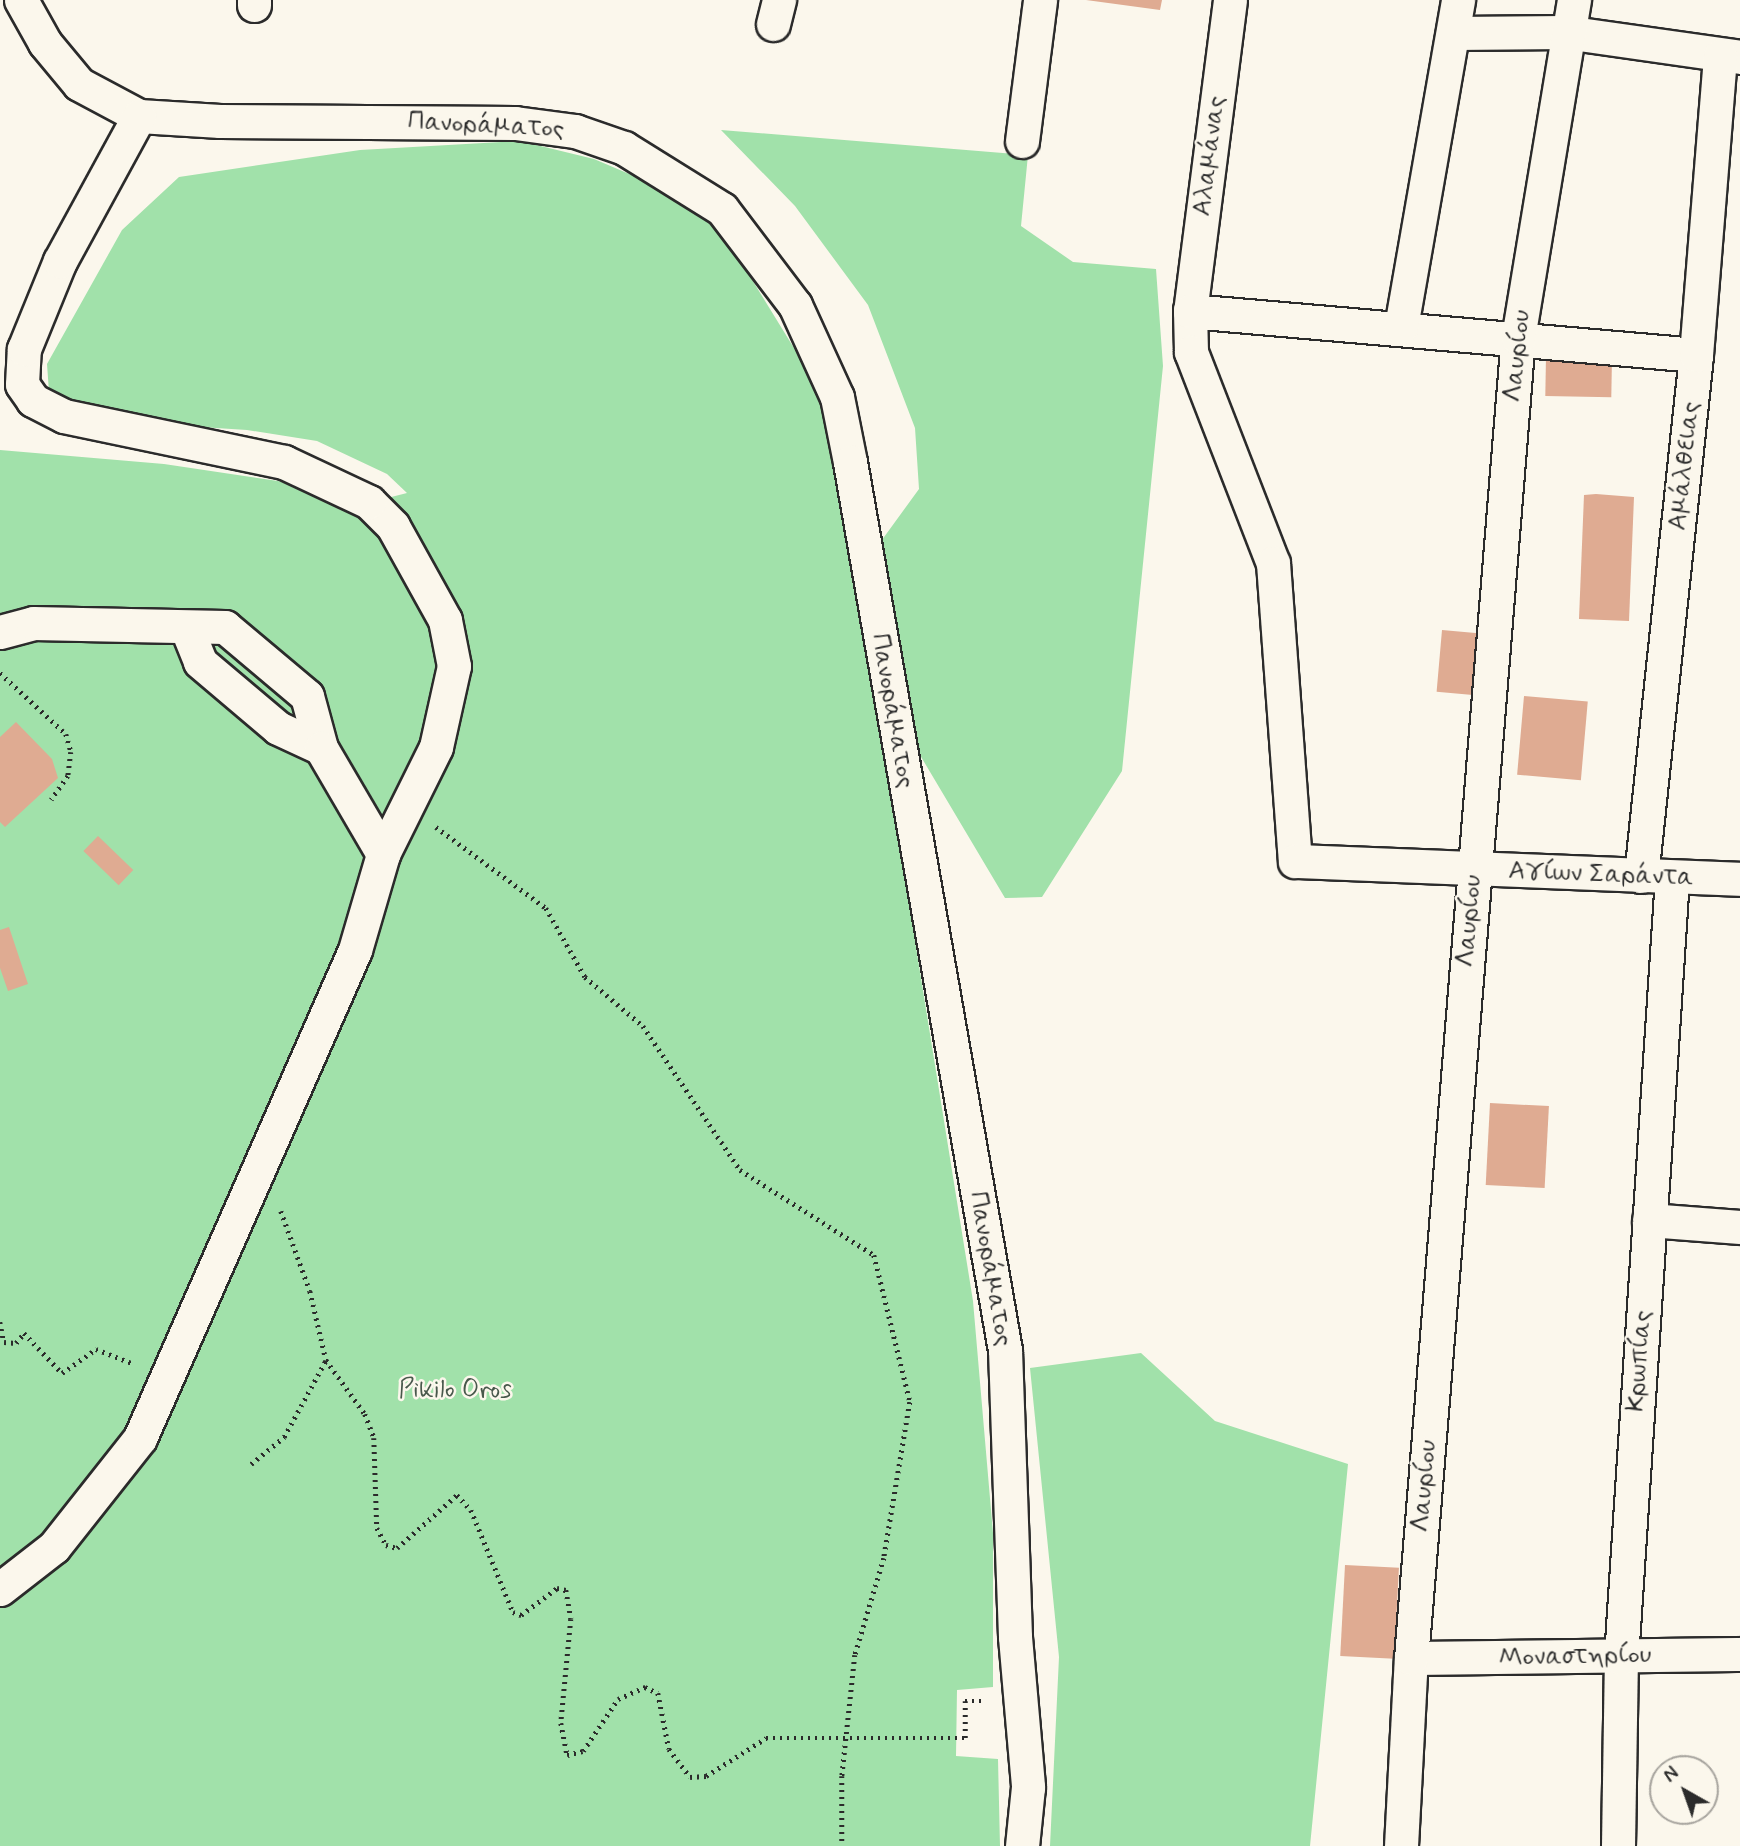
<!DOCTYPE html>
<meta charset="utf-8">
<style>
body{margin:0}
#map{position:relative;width:1740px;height:1846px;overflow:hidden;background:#fbf7ec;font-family:Mynerve,sans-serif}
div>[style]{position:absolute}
.green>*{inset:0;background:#a1e1aa}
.building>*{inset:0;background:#dfab92;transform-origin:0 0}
.path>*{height:4.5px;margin-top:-2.25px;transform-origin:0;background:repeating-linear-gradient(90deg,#2b2b2b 0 2px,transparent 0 7px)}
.roads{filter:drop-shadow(2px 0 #2b2b2b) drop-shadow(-2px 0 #2b2b2b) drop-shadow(0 2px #2b2b2b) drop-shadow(0 -2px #2b2b2b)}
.street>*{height:33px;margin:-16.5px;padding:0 16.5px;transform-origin:16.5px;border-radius:16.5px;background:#fbf7ec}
span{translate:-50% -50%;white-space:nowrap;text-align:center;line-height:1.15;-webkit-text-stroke:5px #fbf7ec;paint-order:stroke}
.street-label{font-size:26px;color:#2b2b2b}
.park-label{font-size:26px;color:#48584b}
.north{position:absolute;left:1649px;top:1755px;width:70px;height:70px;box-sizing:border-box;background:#fbf7ec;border:2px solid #a8a59f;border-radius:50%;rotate:320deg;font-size:19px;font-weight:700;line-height:28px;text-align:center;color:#2b2b2b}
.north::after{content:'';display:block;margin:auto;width:24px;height:32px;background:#2b2b2b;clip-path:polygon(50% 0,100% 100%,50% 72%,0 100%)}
</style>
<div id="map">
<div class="green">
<div style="clip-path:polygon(721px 130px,1028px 155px,1021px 226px,1073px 262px,1156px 269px,1163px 366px,1122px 771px,1042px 897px,1005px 898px,917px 750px,879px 544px,919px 489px,915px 428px,868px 305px,795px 206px)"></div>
<div style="clip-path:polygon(520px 141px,594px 159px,667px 190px,724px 234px,813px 379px,836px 450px,973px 1301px,993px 1533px,993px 1687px,957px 1690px,956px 1756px,998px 1759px,1000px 1846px,0 1846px,0 450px,164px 464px,278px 481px,325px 496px,344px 509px,407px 493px,387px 474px,317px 441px,247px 430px,138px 423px,72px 407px,49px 392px,47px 364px,122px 230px,179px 177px,360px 150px)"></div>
<div style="clip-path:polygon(1141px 1353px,1215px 1421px,1348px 1464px,1310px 1846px,1050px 1846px,1059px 1657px,1030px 1368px)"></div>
</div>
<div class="building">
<div style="clip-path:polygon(1086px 0,1162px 0,1160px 10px)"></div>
<div style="left:1546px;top:356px;width:66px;height:40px;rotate:1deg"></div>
<div style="clip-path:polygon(1596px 494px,1634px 497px,1629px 621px,1579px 619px,1584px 495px)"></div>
<div style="left:1442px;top:630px;width:42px;height:62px;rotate:5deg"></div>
<div style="left:1524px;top:696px;width:64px;height:79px;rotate:5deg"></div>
<div style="clip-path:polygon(16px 722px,52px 759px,58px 778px,5px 827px,0 822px,0 737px)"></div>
<div style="left:98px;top:836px;width:49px;height:21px;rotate:44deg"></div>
<div style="clip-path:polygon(9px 927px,28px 984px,8px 991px,0 968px,0 930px)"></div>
<div style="left:1490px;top:1103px;width:59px;height:82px;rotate:3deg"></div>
<div style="left:1345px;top:1565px;width:54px;height:91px;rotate:3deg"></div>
</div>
<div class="path">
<div style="left:0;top:673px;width:90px;rotate:42.7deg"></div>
<div style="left:66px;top:734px;width:19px;rotate:74deg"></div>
<div style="left:71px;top:752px;width:24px;rotate:97deg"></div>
<div style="left:68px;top:776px;width:29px;rotate:125deg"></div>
<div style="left:436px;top:827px;width:137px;rotate:36.4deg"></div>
<div style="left:546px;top:908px;width:79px;rotate:60.5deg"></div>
<div style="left:585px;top:977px;width:76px;rotate:40.2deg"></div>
<div style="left:643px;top:1026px;width:174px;rotate:56deg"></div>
<div style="left:740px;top:1170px;width:159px;rotate:32.4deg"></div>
<div style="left:874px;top:1255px;width:151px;rotate:76.2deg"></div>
<div style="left:910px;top:1402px;width:158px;rotate:99.5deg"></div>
<div style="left:884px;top:1558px;width:101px;rotate:106.6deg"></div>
<div style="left:855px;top:1655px;width:122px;rotate:96.1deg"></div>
<div style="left:842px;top:1776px;width:70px;rotate:90deg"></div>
<div style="left:281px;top:1211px;width:85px;rotate:70.1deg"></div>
<div style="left:310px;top:1291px;width:71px;rotate:76.9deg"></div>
<div style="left:326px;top:1360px;width:67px;rotate:54.2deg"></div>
<div style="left:365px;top:1414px;width:26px;rotate:69deg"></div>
<div style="left:374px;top:1438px;width:90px;rotate:88.1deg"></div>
<div style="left:377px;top:1528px;width:19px;rotate:62deg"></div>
<div style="left:386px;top:1545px;width:11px;rotate:15deg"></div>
<div style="left:397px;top:1548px;width:80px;rotate:-41.5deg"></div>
<div style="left:457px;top:1495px;width:21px;rotate:47deg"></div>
<div style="left:471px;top:1510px;width:110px;rotate:67.6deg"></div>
<div style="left:513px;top:1612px;width:9px;rotate:21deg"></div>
<div style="left:521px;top:1615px;width:45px;rotate:-36.9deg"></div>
<div style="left:557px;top:1588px;width:9px;rotate:13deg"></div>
<div style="left:566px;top:1590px;width:29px;rotate:80deg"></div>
<div style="left:571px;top:1619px;width:104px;rotate:95.5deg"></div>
<div style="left:561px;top:1723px;width:33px;rotate:79deg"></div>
<div style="left:567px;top:1755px;width:16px;rotate:-14deg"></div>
<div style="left:583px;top:1751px;width:63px;rotate:-56.1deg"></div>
<div style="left:618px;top:1699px;width:30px;rotate:-24deg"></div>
<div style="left:645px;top:1687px;width:14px;rotate:25deg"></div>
<div style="left:658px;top:1693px;width:57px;rotate:78.9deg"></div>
<div style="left:669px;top:1749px;width:35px;rotate:53deg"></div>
<div style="left:690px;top:1777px;width:16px;rotate:-4deg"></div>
<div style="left:706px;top:1776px;width:71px;rotate:-32.3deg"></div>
<div style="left:766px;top:1738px;width:199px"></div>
<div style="left:965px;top:1738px;width:37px;rotate:-90deg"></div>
<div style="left:965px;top:1701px;width:20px"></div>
<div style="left:0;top:1322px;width:20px;rotate:79deg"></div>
<div style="left:4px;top:1342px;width:12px;rotate:5deg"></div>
<div style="left:16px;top:1343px;width:13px;rotate:-51deg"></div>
<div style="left:24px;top:1333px;width:55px;rotate:46.5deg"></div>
<div style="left:62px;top:1373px;width:42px;rotate:-35.2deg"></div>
<div style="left:96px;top:1349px;width:41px;rotate:21.5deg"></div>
<div style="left:251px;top:1464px;width:43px;rotate:-39.3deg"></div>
<div style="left:284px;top:1437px;width:88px;rotate:-61.4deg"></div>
</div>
<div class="roads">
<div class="street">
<div style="left:21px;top:0;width:49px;rotate:60.8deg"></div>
<div style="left:45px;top:43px;width:53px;rotate:50.3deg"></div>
<div style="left:79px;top:84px;width:68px;rotate:28.1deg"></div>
<div style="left:139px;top:116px;width:81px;rotate:3.5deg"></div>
<div style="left:220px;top:121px;width:295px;rotate:0.4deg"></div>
<div style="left:515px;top:123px;width:61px;rotate:7.6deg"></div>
<div style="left:575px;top:131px;width:52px;rotate:19.1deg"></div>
<div style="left:624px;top:148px;width:115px;rotate:31.9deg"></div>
<div style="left:722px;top:209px;width:121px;rotate:52.8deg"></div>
<div style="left:795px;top:305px;width:101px;rotate:65.5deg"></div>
<div style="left:837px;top:397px;width:66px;rotate:78.7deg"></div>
<div style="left:850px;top:462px;width:901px;rotate:80.1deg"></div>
<div style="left:1005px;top:1350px;width:287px;rotate:88deg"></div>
<div style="left:1015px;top:1637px;width:151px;rotate:85deg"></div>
<div style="left:1028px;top:1787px;width:59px;rotate:95.8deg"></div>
<div style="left:1230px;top:0;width:314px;rotate:97.3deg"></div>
<div style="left:1190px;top:311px;width:41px;rotate:88.6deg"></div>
<div style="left:1191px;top:352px;width:226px;rotate:68.8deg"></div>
<div style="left:1273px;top:563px;width:299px;rotate:85.8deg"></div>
<div style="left:1295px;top:861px;width:445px;rotate:2.3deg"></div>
<div style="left:254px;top:5px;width:5px;rotate:-90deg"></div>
<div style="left:773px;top:24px;width:25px;rotate:-76deg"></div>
<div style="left:1454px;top:33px;width:111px;rotate:-0.5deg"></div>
<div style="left:1565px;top:32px;width:177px;rotate:8.1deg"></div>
<div style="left:1022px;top:141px;width:142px;rotate:-82.7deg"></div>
<div style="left:1190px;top:311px;width:508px;rotate:4.97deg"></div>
<div style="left:1401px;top:327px;width:332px;rotate:-80.1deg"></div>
<div style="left:187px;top:629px;width:35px;rotate:68deg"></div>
<div style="left:200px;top:662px;width:102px;rotate:40.2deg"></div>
<div style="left:278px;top:728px;width:47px;rotate:24.9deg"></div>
<div style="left:0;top:632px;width:34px;rotate:-15deg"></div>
<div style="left:33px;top:623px;width:192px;rotate:1.2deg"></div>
<div style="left:225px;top:627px;width:107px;rotate:40.1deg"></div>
<div style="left:307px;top:696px;width:54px;rotate:74.9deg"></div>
<div style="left:321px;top:748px;width:123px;rotate:59.7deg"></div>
<div style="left:1641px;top:876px;width:524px;rotate:-83.97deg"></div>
<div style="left:1696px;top:355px;width:300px;rotate:-85.4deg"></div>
<div style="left:1649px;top:1220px;width:91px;rotate:4.4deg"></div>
<div style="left:0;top:1589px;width:68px;rotate:-37.9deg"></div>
<div style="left:54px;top:1547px;width:139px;rotate:-51.7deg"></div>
<div style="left:140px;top:1438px;width:533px;rotate:-66.22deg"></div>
<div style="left:355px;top:950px;width:100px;rotate:-73.7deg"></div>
<div style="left:383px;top:854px;width:119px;rotate:-63.6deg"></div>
<div style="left:436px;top:747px;width:83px;rotate:-77.5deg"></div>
<div style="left:454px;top:666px;width:47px;rotate:-101.1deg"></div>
<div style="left:445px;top:620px;width:107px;rotate:-119deg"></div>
<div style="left:393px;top:526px;width:34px;rotate:-135deg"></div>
<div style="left:369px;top:502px;width:94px;rotate:-154.8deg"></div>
<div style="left:284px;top:462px;width:225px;rotate:-168.2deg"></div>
<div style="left:64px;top:416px;width:35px;rotate:-153deg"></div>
<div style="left:33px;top:400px;width:19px;rotate:-125deg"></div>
<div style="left:22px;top:384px;width:35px;rotate:-87deg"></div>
<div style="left:24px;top:349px;width:95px;rotate:-67.8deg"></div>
<div style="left:60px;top:261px;width:165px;rotate:-61.4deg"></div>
<div style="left:1411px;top:1658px;width:329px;rotate:-0.7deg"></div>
<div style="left:1401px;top:1846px;width:188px;rotate:-87deg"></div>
<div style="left:1411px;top:1658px;width:1324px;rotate:-85.37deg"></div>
<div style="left:1518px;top:338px;width:343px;rotate:-80.6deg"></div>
<div style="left:1618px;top:1846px;width:188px;rotate:-89.1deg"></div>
<div style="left:1621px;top:1658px;width:783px;rotate:-86.26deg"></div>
</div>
</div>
<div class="street-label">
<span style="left:486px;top:126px;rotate:3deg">Πανοράματος</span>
<span style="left:1210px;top:156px;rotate:-83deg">Αλαμάνας</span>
<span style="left:1518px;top:356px;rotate:-84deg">Λαυρίου</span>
<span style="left:1685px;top:466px;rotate:-84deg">Αμάλθειας</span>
<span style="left:892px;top:711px;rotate:80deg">Πανοράματος</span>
<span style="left:1601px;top:875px;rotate:2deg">Αγίων Σαράντα</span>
<span style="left:1470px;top:921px;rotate:-85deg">Λαυρίου</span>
<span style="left:990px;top:1269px;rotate:80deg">Πανοράματος</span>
<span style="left:1640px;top:1361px;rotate:-86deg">Κρωπίας</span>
<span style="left:1425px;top:1486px;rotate:-85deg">Λαυρίου</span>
<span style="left:1575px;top:1657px;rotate:-1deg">Μοναστηρίου</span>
</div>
<div class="park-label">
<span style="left:455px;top:1391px">Pikilo Oros</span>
</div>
<div class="north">N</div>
</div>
